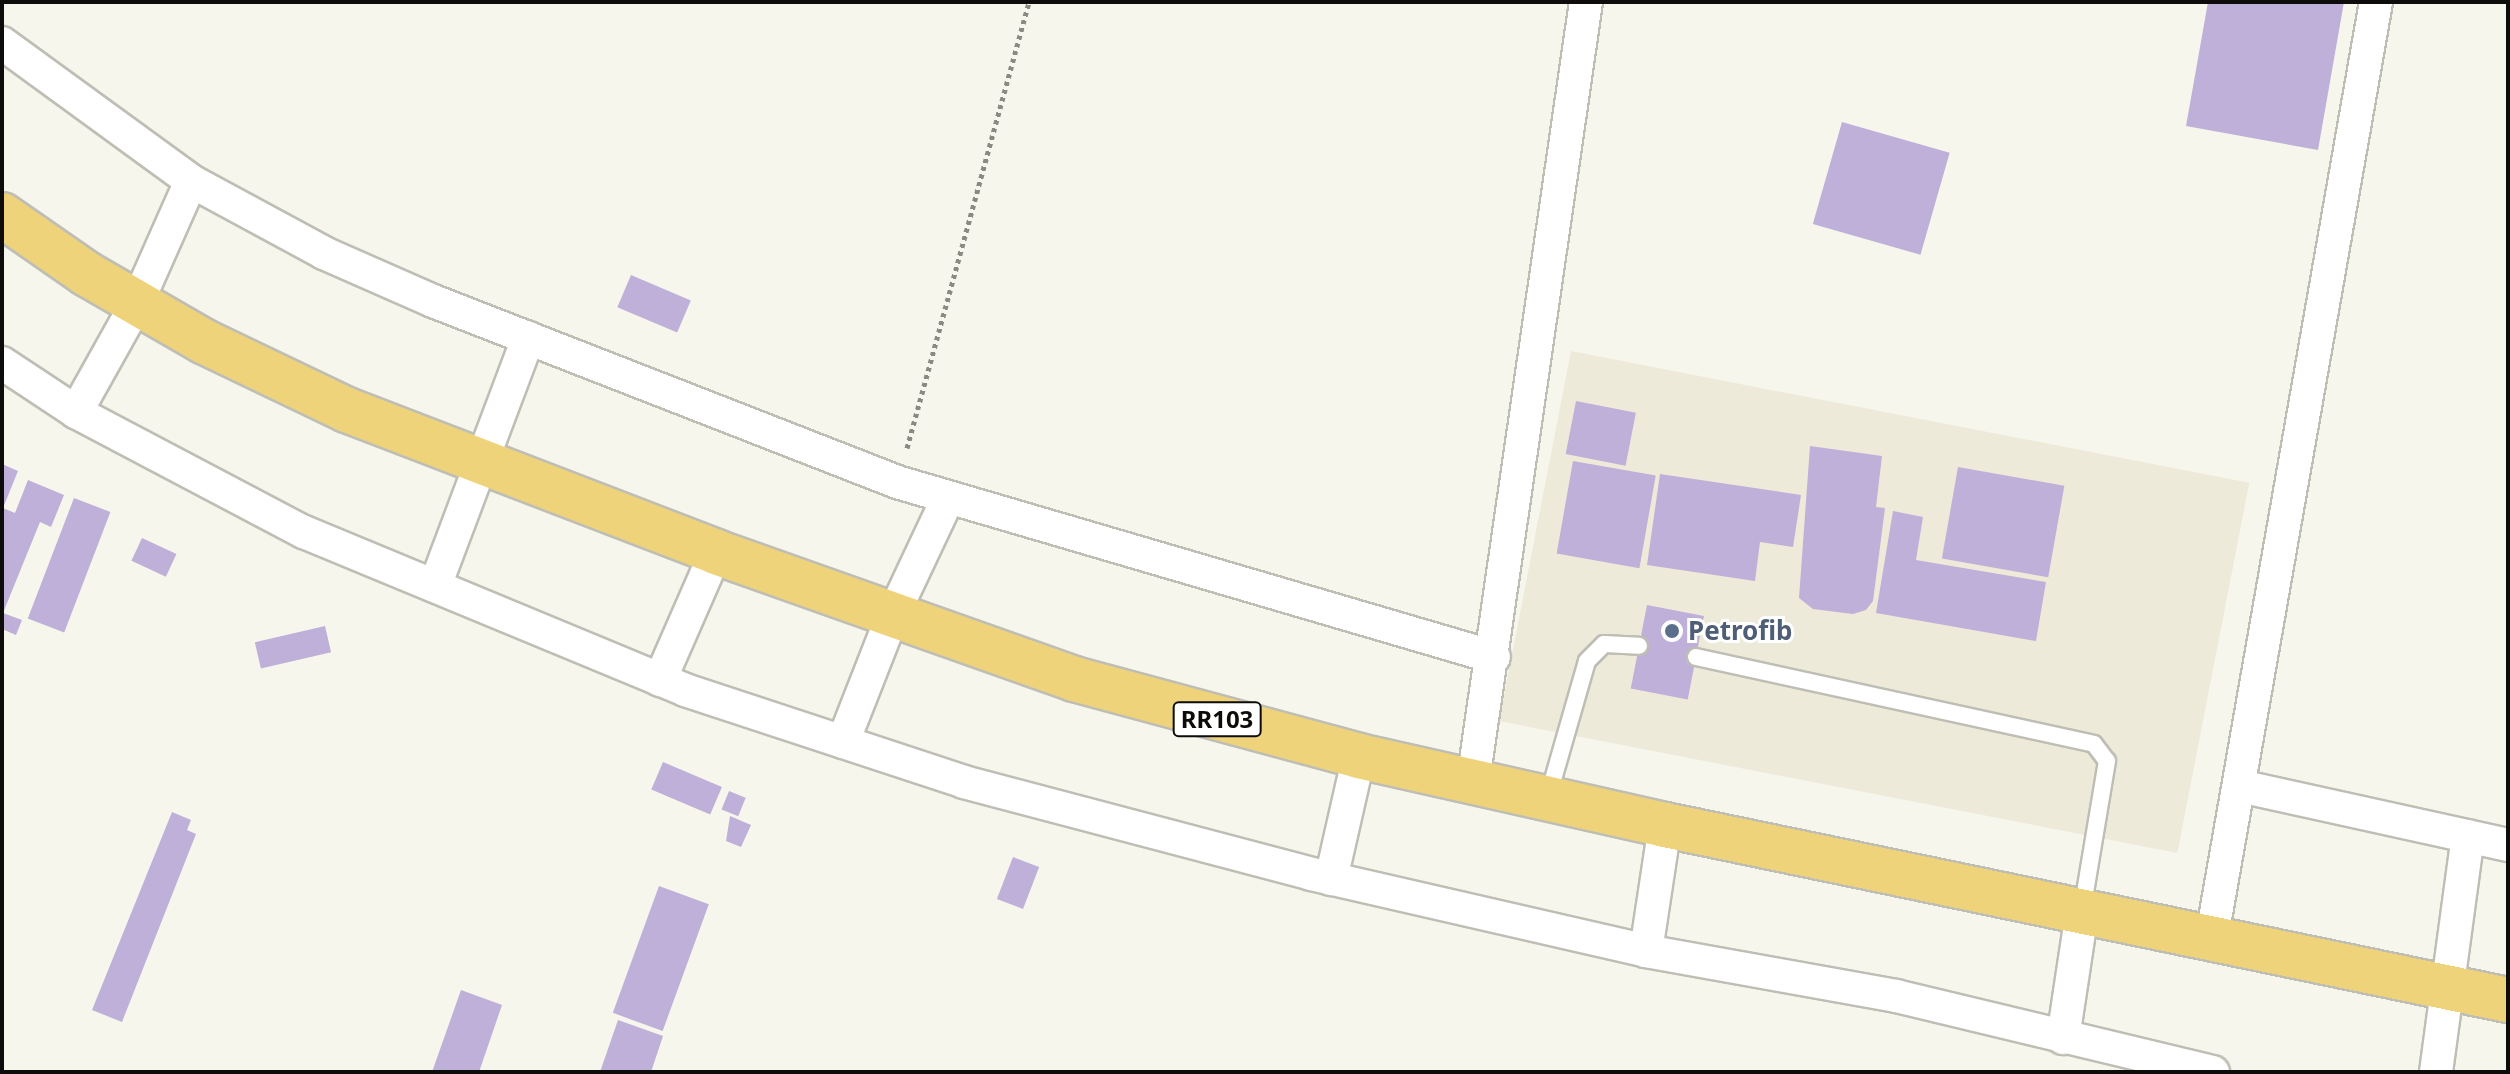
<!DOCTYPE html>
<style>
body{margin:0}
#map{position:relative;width:2510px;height:1074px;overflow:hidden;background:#f7f6ed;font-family:"Noto Sans",sans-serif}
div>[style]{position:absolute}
.built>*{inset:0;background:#edeada;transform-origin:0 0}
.building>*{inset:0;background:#beb0d8;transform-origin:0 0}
.path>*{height:5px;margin-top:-2.5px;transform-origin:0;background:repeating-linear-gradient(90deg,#8a8983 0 4px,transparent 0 8px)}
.roads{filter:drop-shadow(2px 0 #bfbeb5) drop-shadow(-2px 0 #bfbeb5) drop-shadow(0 2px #bfbeb5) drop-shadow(0 -2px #bfbeb5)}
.lane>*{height:16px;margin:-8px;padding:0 8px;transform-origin:8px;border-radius:8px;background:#fff}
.street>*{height:32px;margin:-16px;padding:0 16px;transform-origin:16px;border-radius:16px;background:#fff}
.primary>*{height:44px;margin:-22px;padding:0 22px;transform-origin:22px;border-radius:22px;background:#efd37b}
.dots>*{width:22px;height:22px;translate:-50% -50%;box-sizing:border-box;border:4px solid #fff;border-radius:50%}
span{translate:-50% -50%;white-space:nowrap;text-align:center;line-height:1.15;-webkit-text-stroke:6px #fff;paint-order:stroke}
.shield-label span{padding:2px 6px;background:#fff;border:2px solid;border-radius:6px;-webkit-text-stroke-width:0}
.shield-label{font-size:24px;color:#0d0c0a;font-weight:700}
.service-label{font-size:26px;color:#4e5e75;font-weight:700}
.left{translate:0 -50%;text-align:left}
.frame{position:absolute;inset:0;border:4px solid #0d0c0a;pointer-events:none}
</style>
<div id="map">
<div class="built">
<div style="left:1571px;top:351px;width:691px;height:377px;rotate:11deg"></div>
</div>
<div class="building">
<div style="clip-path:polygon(2208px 2px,2344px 2px,2318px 150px,2186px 126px)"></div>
<div style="left:1842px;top:122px;width:112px;height:106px;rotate:16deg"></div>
<div style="left:631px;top:275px;width:65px;height:35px;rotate:23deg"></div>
<div style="left:1576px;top:401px;width:61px;height:54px;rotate:11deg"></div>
<div style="clip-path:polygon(1810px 446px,1882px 456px,1876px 507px,1885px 508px,1873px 601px,1866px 610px,1853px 614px,1813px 609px,1799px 598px)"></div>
<div style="left:1573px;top:461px;width:84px;height:94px;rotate:10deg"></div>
<div style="clip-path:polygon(2px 464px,18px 471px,3px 508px,15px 513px,28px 480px,64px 495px,51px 527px,40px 522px,3px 613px,22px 620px,16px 635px,2px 629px)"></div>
<div style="left:1958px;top:467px;width:108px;height:93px;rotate:10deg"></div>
<div style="clip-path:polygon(1660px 474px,1801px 495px,1793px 547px,1760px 542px,1755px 581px,1647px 565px)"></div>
<div style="left:74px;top:498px;width:39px;height:129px;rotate:21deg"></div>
<div style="clip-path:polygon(1893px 511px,1923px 517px,1916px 560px,2046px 582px,2036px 641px,1876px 613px)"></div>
<div style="left:142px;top:538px;width:38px;height:25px;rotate:25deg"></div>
<div style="left:1647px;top:605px;width:58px;height:85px;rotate:11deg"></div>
<div style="left:325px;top:626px;width:27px;height:72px;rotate:77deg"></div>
<div style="left:663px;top:762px;width:64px;height:30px;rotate:23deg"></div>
<div style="left:729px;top:791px;width:18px;height:20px;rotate:22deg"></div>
<div style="clip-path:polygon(172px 812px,191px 820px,187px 830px,196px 834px,122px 1022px,92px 1010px)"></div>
<div style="clip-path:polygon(730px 816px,751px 825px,741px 847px,726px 841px)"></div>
<div style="left:1013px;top:857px;width:28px;height:45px;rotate:21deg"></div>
<div style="left:659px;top:886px;width:53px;height:135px;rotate:20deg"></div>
<div style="clip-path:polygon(461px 990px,502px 1005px,479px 1072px,432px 1072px)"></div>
<div style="clip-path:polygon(618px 1020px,663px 1036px,651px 1072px,600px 1072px)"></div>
</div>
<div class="path">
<div style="left:907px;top:448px;width:462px;rotate:-74.7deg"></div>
</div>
<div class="roads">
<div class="lane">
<div style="left:1696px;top:657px;width:407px;rotate:12.3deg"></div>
<div style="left:2094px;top:744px;width:21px;rotate:53deg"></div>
<div style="left:2107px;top:761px;width:151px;rotate:99.5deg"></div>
<div style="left:1548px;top:797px;width:141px;rotate:-74deg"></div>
<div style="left:1587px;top:661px;width:24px;rotate:-45deg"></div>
<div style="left:1604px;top:644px;width:35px;rotate:3deg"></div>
</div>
<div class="street">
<div style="left:2px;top:43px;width:234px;rotate:36.1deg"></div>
<div style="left:191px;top:181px;width:151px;rotate:28.4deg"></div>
<div style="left:324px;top:253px;width:119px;rotate:23.8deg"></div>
<div style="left:433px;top:301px;width:498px;rotate:21.3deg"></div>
<div style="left:897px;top:482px;width:622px;rotate:16.34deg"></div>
<div style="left:2px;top:363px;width:89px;rotate:33.5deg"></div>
<div style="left:76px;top:412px;width:258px;rotate:27.8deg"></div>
<div style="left:304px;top:532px;width:412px;rotate:22.5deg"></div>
<div style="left:685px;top:690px;width:294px;rotate:18.2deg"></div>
<div style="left:964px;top:782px;width:359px;rotate:14.8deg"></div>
<div style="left:1311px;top:874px;width:344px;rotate:12.9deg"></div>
<div style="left:1646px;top:951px;width:254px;rotate:10.2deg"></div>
<div style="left:1896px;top:996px;width:326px;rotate:13.5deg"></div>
<div style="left:76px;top:412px;width:125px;rotate:-60.8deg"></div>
<div style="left:137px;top:303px;width:133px;rotate:-66.1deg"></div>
<div style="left:435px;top:586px;width:265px;rotate:-69.4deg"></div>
<div style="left:660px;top:680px;width:140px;rotate:-66.4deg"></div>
<div style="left:843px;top:742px;width:134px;rotate:-68.6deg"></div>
<div style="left:892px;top:617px;width:132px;rotate:-64.8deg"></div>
<div style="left:1473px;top:781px;width:787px;rotate:-81.75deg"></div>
<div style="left:2240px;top:786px;width:274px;rotate:12.4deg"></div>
<div style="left:1331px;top:879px;width:126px;rotate:-77.2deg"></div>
<div style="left:2212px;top:936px;width:948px;rotate:-80.04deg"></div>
<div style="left:1646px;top:951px;width:127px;rotate:-81.4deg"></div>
<div style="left:2063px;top:1038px;width:127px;rotate:-81.4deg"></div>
<div style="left:2436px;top:1072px;width:238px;rotate:-82.3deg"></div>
</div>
<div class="primary">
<div style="left:2px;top:215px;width:103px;rotate:34.8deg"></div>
<div style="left:87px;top:274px;width:136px;rotate:30deg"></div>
<div style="left:205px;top:342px;width:157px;rotate:25.6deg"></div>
<div style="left:347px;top:410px;width:395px;rotate:21deg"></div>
<div style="left:716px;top:552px;width:380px;rotate:19.5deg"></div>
<div style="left:1074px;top:679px;width:295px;rotate:15.1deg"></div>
<div style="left:1359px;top:756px;width:314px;rotate:12.7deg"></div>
<div style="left:1665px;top:825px;width:861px;rotate:11.73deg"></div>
</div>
</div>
<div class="dots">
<div style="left:1672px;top:631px;background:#5c6f8a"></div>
</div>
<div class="shield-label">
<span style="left:1217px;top:719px">RR103</span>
</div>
<div class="service-label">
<span class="left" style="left:1688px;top:631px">Petrofib</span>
</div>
<div class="frame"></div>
</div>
